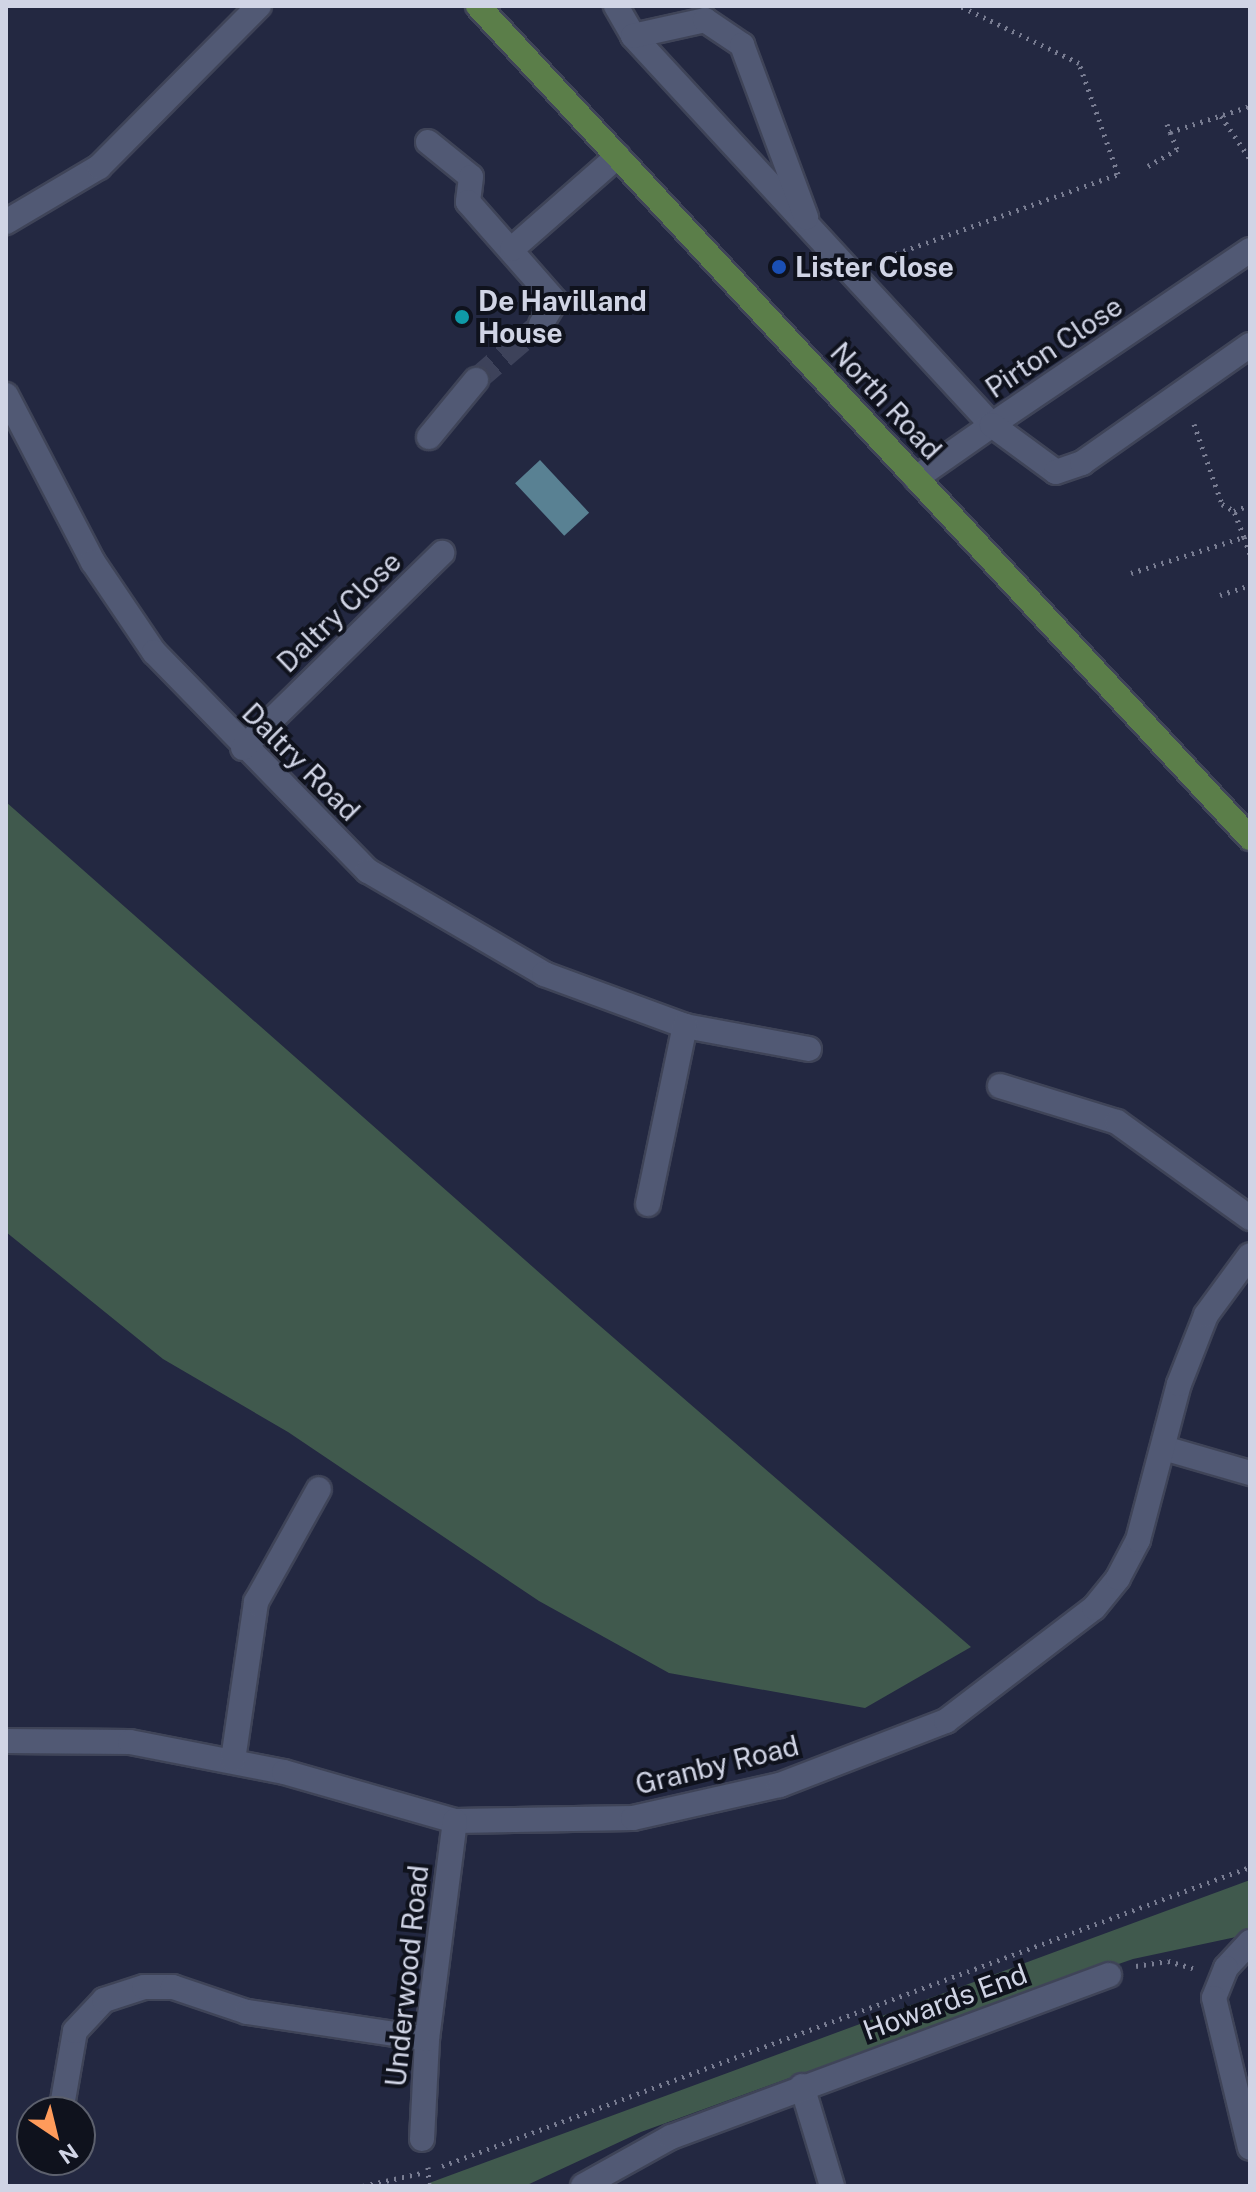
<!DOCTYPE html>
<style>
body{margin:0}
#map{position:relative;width:1256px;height:2192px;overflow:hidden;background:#232841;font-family:"Public Sans",sans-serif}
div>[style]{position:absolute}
.green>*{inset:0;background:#40594d}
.water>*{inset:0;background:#598193;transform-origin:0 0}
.minor-tunnel>*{height:24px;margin-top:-12px;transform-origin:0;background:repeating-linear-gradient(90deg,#3d425a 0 24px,transparent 0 36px)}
.path>*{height:5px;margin-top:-2.5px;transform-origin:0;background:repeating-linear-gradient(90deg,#797d92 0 2px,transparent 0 8px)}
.roads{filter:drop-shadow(2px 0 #3f4458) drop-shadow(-2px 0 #3f4458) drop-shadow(0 2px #3f4458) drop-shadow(0 -2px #3f4458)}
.minor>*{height:24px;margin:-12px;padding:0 12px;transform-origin:12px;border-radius:12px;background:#515974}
.major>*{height:24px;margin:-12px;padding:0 12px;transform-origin:12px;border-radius:12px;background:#5b7e49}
.dots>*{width:22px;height:22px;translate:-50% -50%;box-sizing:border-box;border:4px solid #0f121d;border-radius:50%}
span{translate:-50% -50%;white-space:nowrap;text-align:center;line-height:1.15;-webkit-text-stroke:8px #0f121d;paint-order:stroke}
.poi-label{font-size:28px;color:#d0d4e5;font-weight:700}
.left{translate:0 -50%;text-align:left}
.street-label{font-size:28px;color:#d0d4e5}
.frame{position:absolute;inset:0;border:8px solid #d0d4e5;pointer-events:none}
.north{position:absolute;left:16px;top:2096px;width:80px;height:80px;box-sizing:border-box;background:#0f121d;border:2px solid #5c606d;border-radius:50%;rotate:145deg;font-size:22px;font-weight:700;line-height:32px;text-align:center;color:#d0d4e5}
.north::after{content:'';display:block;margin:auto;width:28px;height:36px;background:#ff9b5b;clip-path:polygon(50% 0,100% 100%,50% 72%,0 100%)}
</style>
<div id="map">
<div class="green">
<div style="clip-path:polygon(6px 802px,585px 1313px,971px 1647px,865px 1708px,669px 1673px,539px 1601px,288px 1432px,163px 1359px,6px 1232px)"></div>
<div style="clip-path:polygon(1250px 1880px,1250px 1934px,1133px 1959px,798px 2075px,641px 2132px,525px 2186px,421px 2186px)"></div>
</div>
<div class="water">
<div style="left:540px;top:460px;width:72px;height:34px;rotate:47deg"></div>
</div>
<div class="minor-tunnel">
<div style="left:476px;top:380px;width:86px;rotate:-40.7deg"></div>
</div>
<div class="path">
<div style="left:1221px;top:116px;width:52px;rotate:56deg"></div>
<div style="left:1167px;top:124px;width:9px;rotate:69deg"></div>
<div style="left:1170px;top:132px;width:84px;rotate:-18deg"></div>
<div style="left:1148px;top:166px;width:34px;rotate:-30deg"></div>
<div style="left:1177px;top:149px;width:18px;rotate:-112deg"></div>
<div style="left:881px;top:259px;width:252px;rotate:-19.7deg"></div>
<div style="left:1118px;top:174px;width:118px;rotate:-109.4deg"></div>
<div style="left:1079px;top:63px;width:132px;rotate:-154.4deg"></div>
<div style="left:1194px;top:424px;width:85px;rotate:70.7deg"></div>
<div style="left:1222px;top:504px;width:14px;rotate:30deg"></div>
<div style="left:1244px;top:537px;width:18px;rotate:71deg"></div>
<div style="left:1131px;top:573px;width:119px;rotate:-17.7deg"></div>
<div style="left:1244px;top:537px;width:28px;rotate:-111deg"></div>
<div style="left:1234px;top:511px;width:17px;rotate:-21deg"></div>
<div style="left:1220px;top:595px;width:32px;rotate:-18deg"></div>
<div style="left:1136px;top:1966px;width:32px;rotate:-9deg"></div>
<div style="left:1168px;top:1961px;width:26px;rotate:16deg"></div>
<div style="left:442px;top:2166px;width:862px;rotate:-20.31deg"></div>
<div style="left:428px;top:2167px;width:19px;rotate:87deg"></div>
<div style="left:363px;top:2186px;width:59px;rotate:-12.6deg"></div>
</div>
<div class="roads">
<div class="minor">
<div style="left:616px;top:6px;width:34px;rotate:60deg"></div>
<div style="left:633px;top:36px;width:529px;rotate:47.3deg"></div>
<div style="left:992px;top:425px;width:93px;rotate:145.1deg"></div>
<div style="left:633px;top:36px;width:74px;rotate:-12.5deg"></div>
<div style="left:705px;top:20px;width:45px;rotate:34deg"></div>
<div style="left:742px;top:45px;width:184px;rotate:69.6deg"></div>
<div style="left:428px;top:142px;width:55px;rotate:39.1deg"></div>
<div style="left:471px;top:177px;width:25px;rotate:97deg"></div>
<div style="left:468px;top:202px;width:132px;rotate:48.7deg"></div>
<div style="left:555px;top:301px;width:27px;rotate:121deg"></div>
<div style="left:6px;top:222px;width:108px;rotate:-30.6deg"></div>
<div style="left:99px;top:167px;width:227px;rotate:-45.2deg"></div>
<div style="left:512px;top:249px;width:141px;rotate:-41.3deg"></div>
<div style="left:1250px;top:250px;width:312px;rotate:145.9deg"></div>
<div style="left:992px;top:425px;width:79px;rotate:36.3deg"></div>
<div style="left:1056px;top:472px;width:28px;rotate:-19deg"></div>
<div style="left:1082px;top:463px;width:205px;rotate:-35.1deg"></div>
<div style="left:6px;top:395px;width:188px;rotate:62.5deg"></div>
<div style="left:93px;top:562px;width:109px;rotate:55.9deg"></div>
<div style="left:154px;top:652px;width:306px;rotate:45.7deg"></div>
<div style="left:368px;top:871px;width:204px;rotate:30.3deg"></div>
<div style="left:544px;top:974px;width:150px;rotate:20.2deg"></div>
<div style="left:685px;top:1026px;width:126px;rotate:10.5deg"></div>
<div style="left:429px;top:437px;width:74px;rotate:-50.5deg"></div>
<div style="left:243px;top:748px;width:279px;rotate:-44.4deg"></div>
<div style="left:1000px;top:1086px;width:122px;rotate:17.1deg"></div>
<div style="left:1117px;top:1122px;width:164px;rotate:35.8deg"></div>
<div style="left:648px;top:1204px;width:182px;rotate:-78.3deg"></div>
<div style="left:1164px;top:1448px;width:90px;rotate:16.2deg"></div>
<div style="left:6px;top:1741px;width:124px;rotate:0.5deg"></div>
<div style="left:130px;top:1742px;width:157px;rotate:11deg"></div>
<div style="left:284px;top:1772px;width:178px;rotate:16deg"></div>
<div style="left:455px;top:1821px;width:178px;rotate:-1deg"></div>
<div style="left:633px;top:1818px;width:151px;rotate:-12.7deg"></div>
<div style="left:780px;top:1785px;width:178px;rotate:-21.1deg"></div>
<div style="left:946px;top:1721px;width:186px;rotate:-37.4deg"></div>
<div style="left:1094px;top:1608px;width:38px;rotate:-51deg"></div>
<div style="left:1118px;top:1578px;width:43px;rotate:-62.2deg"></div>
<div style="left:1138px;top:1540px;width:161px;rotate:-75.3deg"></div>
<div style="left:1179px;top:1384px;width:74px;rotate:-68.6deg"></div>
<div style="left:1206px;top:1315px;width:74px;rotate:-53.7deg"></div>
<div style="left:233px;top:1760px;width:160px;rotate:-81.7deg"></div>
<div style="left:256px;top:1602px;width:129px;rotate:-60.9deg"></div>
<div style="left:1250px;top:1942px;width:35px;rotate:133deg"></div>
<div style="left:1226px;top:1968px;width:32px;rotate:112deg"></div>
<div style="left:1214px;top:1998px;width:154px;rotate:76.5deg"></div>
<div style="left:802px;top:2086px;width:104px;rotate:73.3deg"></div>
<div style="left:61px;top:2112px;width:82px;rotate:-80.2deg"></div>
<div style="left:75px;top:2031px;width:42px;rotate:-46.9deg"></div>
<div style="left:104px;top:2000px;width:42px;rotate:-18deg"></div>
<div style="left:144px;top:1987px;width:29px"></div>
<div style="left:173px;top:1987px;width:78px;rotate:18.7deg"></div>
<div style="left:247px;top:2012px;width:182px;rotate:8.5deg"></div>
<div style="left:422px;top:2139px;width:100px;rotate:-87.1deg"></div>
<div style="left:427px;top:2039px;width:220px;rotate:-82.7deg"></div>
<div style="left:583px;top:2186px;width:101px;rotate:-29.1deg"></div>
<div style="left:671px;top:2137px;width:467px;rotate:-20.3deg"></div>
</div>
<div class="major">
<div style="left:478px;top:6px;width:1135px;rotate:47.14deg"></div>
</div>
</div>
<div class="dots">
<div style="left:779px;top:267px;background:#1a4fb4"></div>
<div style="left:462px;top:317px;background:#0f9aa8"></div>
</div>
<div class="poi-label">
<span class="left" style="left:795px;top:267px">Lister Close</span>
<span class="left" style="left:478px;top:317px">De Havilland<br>House</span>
</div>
<div class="street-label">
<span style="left:1054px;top:347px;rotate:-34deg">Pirton Close</span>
<span style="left:886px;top:401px;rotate:47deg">North Road</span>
<span style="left:339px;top:612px;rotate:-44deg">Daltry Close</span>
<span style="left:301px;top:762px;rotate:45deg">Daltry Road</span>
<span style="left:717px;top:1765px;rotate:-14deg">Granby Road</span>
<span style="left:407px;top:1976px;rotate:-84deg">Underwood Road</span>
<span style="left:945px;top:2002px;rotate:-20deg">Howards End</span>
</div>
<div class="frame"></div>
<div class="north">N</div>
</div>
